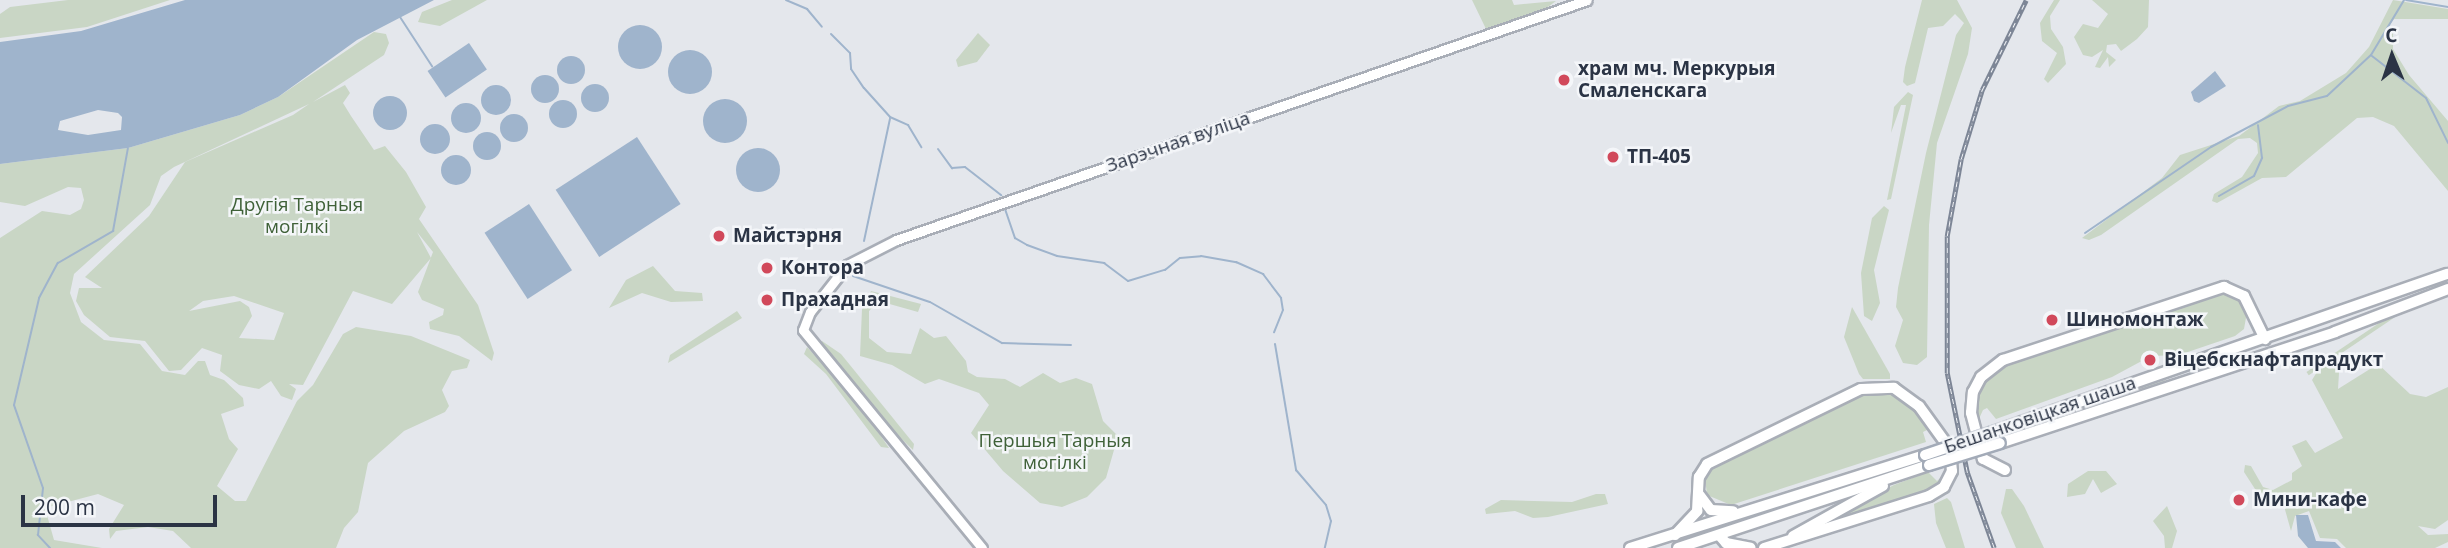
<!DOCTYPE html>
<meta charset="utf-8">
<style>
body{margin:0}
#map{position:relative;width:2448px;height:548px;overflow:hidden;background:#e4e7ec;font-family:"Open Sans",sans-serif}
div>[style]{position:absolute}
.green>*{inset:0;background:#c9d6c5;transform-origin:0 0}
.water>*{inset:0;background:#9fb4cc;transform-origin:0 0}
.round{border-radius:50%}
.stream>*{height:2px;margin:-1px;padding:0 1px;transform-origin:1px;border-radius:1px;background:#9fb4cc}
.roads{filter:drop-shadow(2px 0 #a9aeb7) drop-shadow(-2px 0 #a9aeb7) drop-shadow(0 2px #a9aeb7) drop-shadow(0 -2px #a9aeb7)}
.secondary>*{height:9px;margin:-4.5px;padding:0 4.5px;transform-origin:4.5px;border-radius:4.5px;background:#fff}
.primary>*{height:10px;margin:-5px;padding:0 5px;transform-origin:5px;border-radius:5px;background:#fff}
.rail>*{height:4.5px;margin-top:-2.25px;transform-origin:0;background:repeating-linear-gradient(90deg,#f4f6f9 0 5px,#7d8696 0 10px);box-sizing:border-box;border-block:2px solid #7d8696}
.bridges{filter:drop-shadow(2px 0 #a3abb8) drop-shadow(-2px 0 #a3abb8) drop-shadow(0 2px #a3abb8) drop-shadow(0 -2px #a3abb8)}
.primary-bridge>*{height:10px;margin:-5px;padding:0 5px;transform-origin:5px;border-radius:5px;background:#fff}
.dots>*{width:19px;height:19px;translate:-50% -50%;box-sizing:border-box;border:4px solid #f4f6f9;border-radius:50%}
span{translate:-50% -50%;white-space:nowrap;text-align:center;line-height:1.15;-webkit-text-stroke:5px #f4f6f9;paint-order:stroke}
.poi-label{font-size:19px;color:#2b3445;font-weight:700}
.left{translate:0 -50%;text-align:left}
.street-label{font-size:19px;color:#2b3445}
.park-label{font-size:19px;color:#3f6138}
.north{position:absolute;left:2357px;top:21px;width:70px;height:70px;-webkit-text-stroke:5px #f4f6f9;paint-order:stroke;rotate:358deg;font-size:19px;font-weight:700;line-height:28px;text-align:center;color:#2b3445}
.north::after{content:'';display:block;margin:auto;width:24px;height:32px;background:#2b3445;clip-path:polygon(50% 0,100% 100%,50% 72%,0 100%)}
.scale{position:absolute;left:21px;top:495px;width:196px;height:32px;box-sizing:border-box;border:4px solid #2b3445;border-top:0;padding-left:9px;font-size:21px;line-height:24px;white-space:nowrap;color:#2b3445;-webkit-text-stroke:5px #f4f6f9;paint-order:stroke}
</style>
<div id="map">
<div class="green">
<div style="clip-path:polygon(170px 0,87px 27px,0 38px,0 14px,10px 7px,68px 0)"></div>
<div style="clip-path:polygon(452px 0,487px 0,440px 26px,418px 22px,422px 12px)"></div>
<div style="clip-path:polygon(1472px 0,1512px 0,1514px 5px,1556px 1px,1541px 12px,1487px 31px)"></div>
<div style="clip-path:polygon(1922px 0,1957px 0,1972px 28px,1968px 54px,1937px 143px,1929px 225px,1927px 357px,1917px 365px,1903px 363px,1895px 346px,1903px 320px,1896px 307px,1898px 288px,1926px 153px,1956px 35px,1964px 23px,1955px 14px,1943px 26px,1928px 28px,1915px 83px,1907px 86px,1903px 82px,1905px 67px)"></div>
<div style="clip-path:polygon(2054px 0,2060px 0,2050px 16px,2051px 29px,2063px 47px,2066px 64px,2048px 83px,2044px 79px,2057px 53px,2042px 41px,2040px 23px)"></div>
<div style="clip-path:polygon(2092px 0,2149px 0,2148px 27px,2137px 39px,2121px 51px,2116px 44px,2107px 45px,2106px 52px,2116px 60px,2109px 67px,2108px 57px,2100px 68px,2095px 67px,2103px 50px,2092px 57px,2083px 55px,2074px 37px,2083px 24px,2098px 28px,2108px 14px)"></div>
<div style="clip-path:polygon(2393px 0,2448px 9px,2448px 19px,2394px 19px,2388px 27px,2393px 34px,2393px 49px,2409px 75px,2448px 121px,2448px 191px,2394px 126px,2373px 117px,2357px 118px,2286px 177px,2262px 178px,2217px 203px,2212px 201px,2214px 194px,2242px 177px,2258px 153px,2257px 143px,2250px 138px,2238px 139px,2101px 235px,2089px 240px,2082px 238px,2162px 178px,2180px 155px,2239px 136px,2279px 106px,2300px 101px,2346px 73px,2369px 47px)"></div>
<div style="clip-path:polygon(evenodd,374px 32px,386px 34px,389px 43px,384px 55px,313px 102px,345px 85px,350px 93px,343px 103px,351px 116px,374px 150px,385px 146px,406px 172px,426px 207px,419px 219px,478px 305px,494px 353px,492px 361px,459px 336px,430px 329px,429px 322px,443px 315px,444px 309px,422px 300px,418px 292px,433px 252px,417px 232px,431px 258px,392px 304px,353px 291px,303px 385px,289px 384px,296px 389px,292px 400px,281px 396px,271px 381px,259px 389px,239px 385px,220px 371px,222px 355px,202px 348px,181px 370px,169px 371px,145px 341px,110px 337px,84px 315px,76px 301px,79px 288px,102px 288px,85px 277px,149px 216px,185px 162px,293px 115px,309px 104px,174px 167px,161px 176px,150px 205px,74px 274px,70px 293px,81px 322px,104px 340px,140px 344px,162px 371px,185px 375px,198px 361px,205px 361px,210px 375px,224px 380px,243px 398px,244px 406px,221px 414px,229px 439px,238px 449px,217px 486px,235px 501px,246px 501px,297px 401px,313px 385px,343px 334px,356px 327px,411px 336px,470px 360px,467px 368px,452px 371px,442px 390px,449px 406px,445px 412px,404px 431px,368px 463px,358px 512px,344px 528px,336px 548px,191px 548px,173px 531px,148px 527px,116px 531px,110px 539px,109px 529px,124px 505px,98px 494px,45px 508px,54px 540px,102px 548px,0 548px,0 238px,42px 211px,70px 215px,81px 209px,84px 200px,81px 188px,68px 187px,25px 206px,0 202px,0 164px,128px 148px,240px 115px,278px 97px,374px 32px,234px 296px,284px 313px,274px 340px,239px 338px,252px 316px,249px 307px,240px 301px,189px 311px,203px 301px,234px 296px)"></div>
<div style="clip-path:polygon(978px 33px,990px 45px,977px 62px,958px 67px,956px 60px)"></div>
<div style="clip-path:polygon(1908px 92px,1913px 95px,1891px 199px,1887px 200px,1906px 105px,1901px 105px,1891px 133px,1894px 107px)"></div>
<div style="clip-path:polygon(1884px 206px,1889px 210px,1874px 270px,1880px 303px,1872px 321px,1864px 316px,1861px 273px,1872px 218px)"></div>
<div style="clip-path:polygon(653px 266px,675px 291px,702px 293px,703px 301px,671px 302px,642px 293px,609px 308px,626px 280px)"></div>
<div style="left:2440px;top:282px;width:4px;height:161px;rotate:56deg"></div>
<div style="clip-path:polygon(871px 291px,921px 304px,918px 312px,886px 303px,876px 304px,869px 311px,869px 338px,887px 352px,911px 354px,920px 328px,934px 338px,946px 336px,966px 361px,968px 372px,977px 377px,1005px 379px,1020px 387px,1043px 373px,1060px 383px,1076px 378px,1092px 384px,1103px 421px,1118px 436px,1106px 478px,1087px 497px,1062px 507px,1040px 503px,1003px 471px,971px 433px,989px 405px,979px 393px,939px 379px,925px 384px,892px 365px,860px 356px,862px 309px)"></div>
<div style="clip-path:polygon(2219px 292px,2240px 299px,2247px 312px,2244px 329px,2235px 336px,2179px 355px,2151px 356px,2112px 377px,1996px 419px,1987px 408px,1983px 410px,1977px 423px,1975px 402px,1982px 384px,2015px 360px)"></div>
<div style="clip-path:polygon(1852px 307px,1890px 374px,1890px 379px,1863px 379px,1859px 374px,1844px 337px)"></div>
<div style="clip-path:polygon(737px 311px,742px 318px,668px 363px,670px 355px)"></div>
<div style="clip-path:polygon(822px 341px,841px 354px,914px 444px,913px 450px,880px 418px,820px 345px)"></div>
<div style="clip-path:polygon(807px 347px,859px 404px,889px 448px,881px 447px,826px 374px,804px 354px)"></div>
<div style="clip-path:polygon(2327px 356px,2332px 358px,2332px 366px,2335px 357px,2340px 357px,2338px 389px,2378px 364px,2410px 394px,2426px 397px,2448px 387px,2448px 520px,2435px 529px,2418px 526px,2428px 535px,2448px 534px,2448px 542px,2435px 548px,2346px 548px,2337px 539px,2320px 538px,2309px 511px,2295px 516px,2291px 531px,2282px 499px,2276px 502px,2255px 489px,2244px 472px,2245px 465px,2251px 466px,2263px 487px,2273px 490px,2292px 480px,2292px 473px,2302px 466px,2292px 446px,2306px 440px,2315px 453px,2343px 438px,2312px 380px)"></div>
<div style="clip-path:polygon(2165px 380px,2166px 383px,2003px 438px,2002px 434px)"></div>
<div style="clip-path:polygon(1871px 391px,1892px 392px,1916px 409px,1937px 438px,1927px 430px,1923px 432px,1926px 442px,1731px 505px,1707px 495px,1705px 478px,1716px 463px)"></div>
<div style="clip-path:polygon(1949px 470px,1946px 480px,1935px 488px,1817px 528px,1817px 524px,1894px 485px,1928px 472px,1937px 481px)"></div>
<div style="clip-path:polygon(2088px 471px,2106px 471px,2117px 484px,2101px 493px,2093px 479px,2085px 494px,2067px 497px,2068px 484px)"></div>
<div style="clip-path:polygon(2006px 489px,2012px 489px,2024px 506px,2044px 548px,2016px 548px,2001px 513px)"></div>
<div style="clip-path:polygon(1596px 494px,1605px 494px,1608px 504px,1548px 517px,1533px 518px,1515px 511px,1486px 514px,1485px 509px,1501px 500px,1572px 502px)"></div>
<div style="clip-path:polygon(1947px 498px,1951px 502px,1965px 548px,1946px 548px,1936px 523px,1934px 504px)"></div>
<div style="clip-path:polygon(2167px 506px,2177px 531px,2172px 548px,2165px 548px,2164px 536px,2153px 521px)"></div>
</div>
<div class="water">
<div style="clip-path:polygon(evenodd,185px 0,434px 0,357px 40px,278px 97px,240px 115px,128px 148px,0 164px,0 42px,81px 31px,185px 0,98px 110px,118px 113px,122px 117px,121px 130px,88px 135px,58px 130px,60px 121px,98px 110px)"></div>
<div class="round" style="left:618px;top:25px;width:44px;height:44px"></div>
<div style="left:469px;top:43px;width:32px;height:50px;rotate:56deg"></div>
<div class="round" style="left:668px;top:50px;width:44px;height:44px"></div>
<div class="round" style="left:557px;top:56px;width:28px;height:28px"></div>
<div style="clip-path:polygon(2215px 71px,2226px 86px,2199px 103px,2194px 101px,2191px 92px)"></div>
<div class="round" style="left:531px;top:75px;width:28px;height:28px"></div>
<div class="round" style="left:581px;top:84px;width:28px;height:28px"></div>
<div class="round" style="left:481px;top:85px;width:30px;height:30px"></div>
<div class="round" style="left:373px;top:96px;width:34px;height:34px"></div>
<div class="round" style="left:703px;top:99px;width:44px;height:44px"></div>
<div class="round" style="left:549px;top:100px;width:28px;height:28px"></div>
<div class="round" style="left:451px;top:103px;width:30px;height:30px"></div>
<div class="round" style="left:500px;top:114px;width:28px;height:28px"></div>
<div class="round" style="left:420px;top:124px;width:30px;height:30px"></div>
<div class="round" style="left:473px;top:132px;width:28px;height:28px"></div>
<div style="left:637px;top:137px;width:80px;height:97px;rotate:57deg"></div>
<div class="round" style="left:736px;top:148px;width:44px;height:44px"></div>
<div class="round" style="left:441px;top:155px;width:30px;height:30px"></div>
<div style="left:529px;top:204px;width:79px;height:53px;rotate:57deg"></div>
<div style="clip-path:polygon(2296px 515px,2308px 515px,2316px 541px,2335px 542px,2341px 548px,2308px 548px,2298px 536px)"></div>
</div>
<div class="stream">
<div style="left:786px;top:0;width:23px;rotate:23deg"></div>
<div style="left:807px;top:9px;width:23px;rotate:50deg"></div>
<div style="left:2406px;top:0;width:43px;rotate:9.5deg"></div>
<div style="left:400px;top:17px;width:59px;rotate:56.9deg"></div>
<div style="left:831px;top:34px;width:27px;rotate:45deg"></div>
<div style="left:850px;top:53px;width:16px;rotate:86deg"></div>
<div style="left:851px;top:69px;width:23px;rotate:56deg"></div>
<div style="left:864px;top:88px;width:39px;rotate:48deg"></div>
<div style="left:890px;top:117px;width:20px;rotate:24deg"></div>
<div style="left:908px;top:125px;width:26px;rotate:59deg"></div>
<div style="left:2372px;top:56px;width:68px;rotate:37.9deg"></div>
<div style="left:2426px;top:98px;width:50px;rotate:63.9deg"></div>
<div style="left:938px;top:149px;width:24px;rotate:54deg"></div>
<div style="left:952px;top:168px;width:13px;rotate:-4deg"></div>
<div style="left:965px;top:167px;width:46px;rotate:37.9deg"></div>
<div style="left:2219px;top:196px;width:40px;rotate:-29.7deg"></div>
<div style="left:2254px;top:176px;width:20px;rotate:-66deg"></div>
<div style="left:2262px;top:158px;width:33px;rotate:-97deg"></div>
<div style="left:1005px;top:209px;width:31px;rotate:71deg"></div>
<div style="left:1015px;top:238px;width:14px;rotate:30deg"></div>
<div style="left:1027px;top:245px;width:32px;rotate:20deg"></div>
<div style="left:1057px;top:256px;width:48px;rotate:8.5deg"></div>
<div style="left:1104px;top:263px;width:30px;rotate:37deg"></div>
<div style="left:1128px;top:281px;width:39px;rotate:-17deg"></div>
<div style="left:1165px;top:270px;width:19px;rotate:-39deg"></div>
<div style="left:1180px;top:258px;width:21px;rotate:-5deg"></div>
<div style="left:1201px;top:256px;width:36px;rotate:10deg"></div>
<div style="left:1236px;top:262px;width:30px;rotate:24deg"></div>
<div style="left:1263px;top:274px;width:30px;rotate:53deg"></div>
<div style="left:1281px;top:298px;width:12px;rotate:81deg"></div>
<div style="left:1283px;top:310px;width:24px;rotate:112deg"></div>
<div style="left:2085px;top:233px;width:153px;rotate:-34.3deg"></div>
<div style="left:2211px;top:147px;width:87px;rotate:-28deg"></div>
<div style="left:2288px;top:106px;width:40px;rotate:-14.4deg"></div>
<div style="left:2327px;top:96px;width:60px;rotate:-43deg"></div>
<div style="left:2371px;top:55px;width:64px;rotate:-59deg"></div>
<div style="left:864px;top:241px;width:125px;rotate:-78deg"></div>
<div style="left:853px;top:276px;width:81px;rotate:18.7deg"></div>
<div style="left:930px;top:302px;width:83px;rotate:29.7deg"></div>
<div style="left:1002px;top:343px;width:69px;rotate:1.7deg"></div>
<div style="left:1275px;top:344px;width:128px;rotate:80.5deg"></div>
<div style="left:1296px;top:470px;width:46px;rotate:49.4deg"></div>
<div style="left:1326px;top:505px;width:17px;rotate:73deg"></div>
<div style="left:1331px;top:521px;width:28px;rotate:103deg"></div>
<div style="left:50px;top:548px;width:18px;rotate:-133deg"></div>
<div style="left:38px;top:535px;width:47px;rotate:-83.9deg"></div>
<div style="left:43px;top:488px;width:88px;rotate:-109.3deg"></div>
<div style="left:14px;top:405px;width:110px;rotate:-76.8deg"></div>
<div style="left:39px;top:298px;width:40px;rotate:-62deg"></div>
<div style="left:58px;top:263px;width:64px;rotate:-30.2deg"></div>
<div style="left:113px;top:231px;width:84px;rotate:-79.8deg"></div>
</div>
<div class="roads">
<div class="secondary">
<div style="left:982px;top:548px;width:282px;rotate:-129.4deg"></div>
<div style="left:803px;top:330px;width:19px;rotate:-69deg"></div>
<div style="left:810px;top:312px;width:60px;rotate:-51.8deg"></div>
<div style="left:847px;top:265px;width:55px;rotate:-27deg"></div>
<div style="left:896px;top:240px;width:731px;rotate:-19.15deg"></div>
</div>
<div class="primary">
<div style="left:1996px;top:431px;width:478px;rotate:-19.2deg"></div>
<div style="left:2000px;top:443px;width:353px;rotate:-18.3deg"></div>
<div style="left:2335px;top:332px;width:121px;rotate:-20.8deg"></div>
<div style="left:2005px;top:470px;width:25px;rotate:-153deg"></div>
<div style="left:1983px;top:459px;width:48px;rotate:-104.6deg"></div>
<div style="left:1971px;top:413px;width:21px;rotate:-85deg"></div>
<div style="left:1973px;top:392px;width:17px;rotate:-62deg"></div>
<div style="left:1981px;top:377px;width:28px;rotate:-38deg"></div>
<div style="left:2003px;top:360px;width:233px;rotate:-18.3deg"></div>
<div style="left:2224px;top:287px;width:22px;rotate:24deg"></div>
<div style="left:2244px;top:296px;width:48px;rotate:64deg"></div>
<div style="left:1698px;top:493px;width:21px;rotate:53deg"></div>
<div style="left:1711px;top:510px;width:22px;rotate:3deg"></div>
<div style="left:1675px;top:535px;width:33px;rotate:-47deg"></div>
<div style="left:1697px;top:511px;width:34px;rotate:-87deg"></div>
<div style="left:1699px;top:477px;width:15px;rotate:-58deg"></div>
<div style="left:1707px;top:464px;width:171px;rotate:-26deg"></div>
<div style="left:1861px;top:389px;width:33px;rotate:-2deg"></div>
<div style="left:1894px;top:388px;width:31px;rotate:36deg"></div>
<div style="left:1919px;top:406px;width:53px;rotate:54.2deg"></div>
<div style="left:1950px;top:449px;width:22px;rotate:85deg"></div>
<div style="left:1952px;top:471px;width:18px;rotate:117deg"></div>
<div style="left:1944px;top:487px;width:17px;rotate:149deg"></div>
<div style="left:1929px;top:496px;width:173px;rotate:162.5deg"></div>
<div style="left:1719px;top:535px;width:11px;rotate:49deg"></div>
<div style="left:1726px;top:543px;width:25px;rotate:11deg"></div>
<div style="left:1793px;top:536px;width:103px;rotate:-29.1deg"></div>
<div style="left:1630px;top:548px;width:309px;rotate:-17.5deg"></div>
<div style="left:1678px;top:548px;width:264px;rotate:-18.3deg"></div>
</div>
</div>
<div class="rail">
<div style="left:1994px;top:548px;width:81px;rotate:-109.6deg"></div>
<div style="left:1967px;top:472px;width:101px;rotate:-101.4deg"></div>
<div style="left:1947px;top:373px;width:137px;rotate:-90deg"></div>
<div style="left:1947px;top:236px;width:78px;rotate:-79.7deg"></div>
<div style="left:1961px;top:159px;width:72px;rotate:-73.1deg"></div>
<div style="left:1982px;top:90px;width:100px;rotate:-63.9deg"></div>
</div>
<div class="bridges">
<div class="primary-bridge">
<div style="left:1925px;top:455px;width:75px;rotate:-18.7deg"></div>
<div style="left:1929px;top:465px;width:74px;rotate:-17.2deg"></div>
</div>
</div>
<div class="dots">
<div style="left:1564px;top:80px;background:#d1495b"></div>
<div style="left:1613px;top:157px;background:#d1495b"></div>
<div style="left:719px;top:236px;background:#d1495b"></div>
<div style="left:767px;top:268px;background:#d1495b"></div>
<div style="left:767px;top:300px;background:#d1495b"></div>
<div style="left:2052px;top:320px;background:#d1495b"></div>
<div style="left:2150px;top:360px;background:#d1495b"></div>
<div style="left:2239px;top:500px;background:#d1495b"></div>
</div>
<div class="poi-label">
<span class="left" style="left:1578px;top:80px">храм мч. Меркурыя<br>Смаленскага</span>
<span class="left" style="left:1627px;top:157px">ТП-405</span>
<span class="left" style="left:733px;top:236px">Майстэрня</span>
<span class="left" style="left:781px;top:268px">Контора</span>
<span class="left" style="left:781px;top:300px">Прахадная</span>
<span class="left" style="left:2066px;top:320px">Шиномонтаж</span>
<span class="left" style="left:2164px;top:360px">Віцебскнафтапрадукт</span>
<span class="left" style="left:2253px;top:500px">Мини-кафе</span>
</div>
<div class="street-label">
<span style="left:1178px;top:142px;rotate:-19deg">Зарэчная вуліца</span>
<span style="left:2040px;top:415px;rotate:-19deg">Бешанковіцкая шаша</span>
</div>
<div class="park-label">
<span style="left:297px;top:216px">Другія Тарныя<br>могілкі</span>
<span style="left:1055px;top:452px">Першыя Тарныя<br>могілкі</span>
</div>
<div class="north">С</div>
<div class="scale">200 m</div>
</div>
